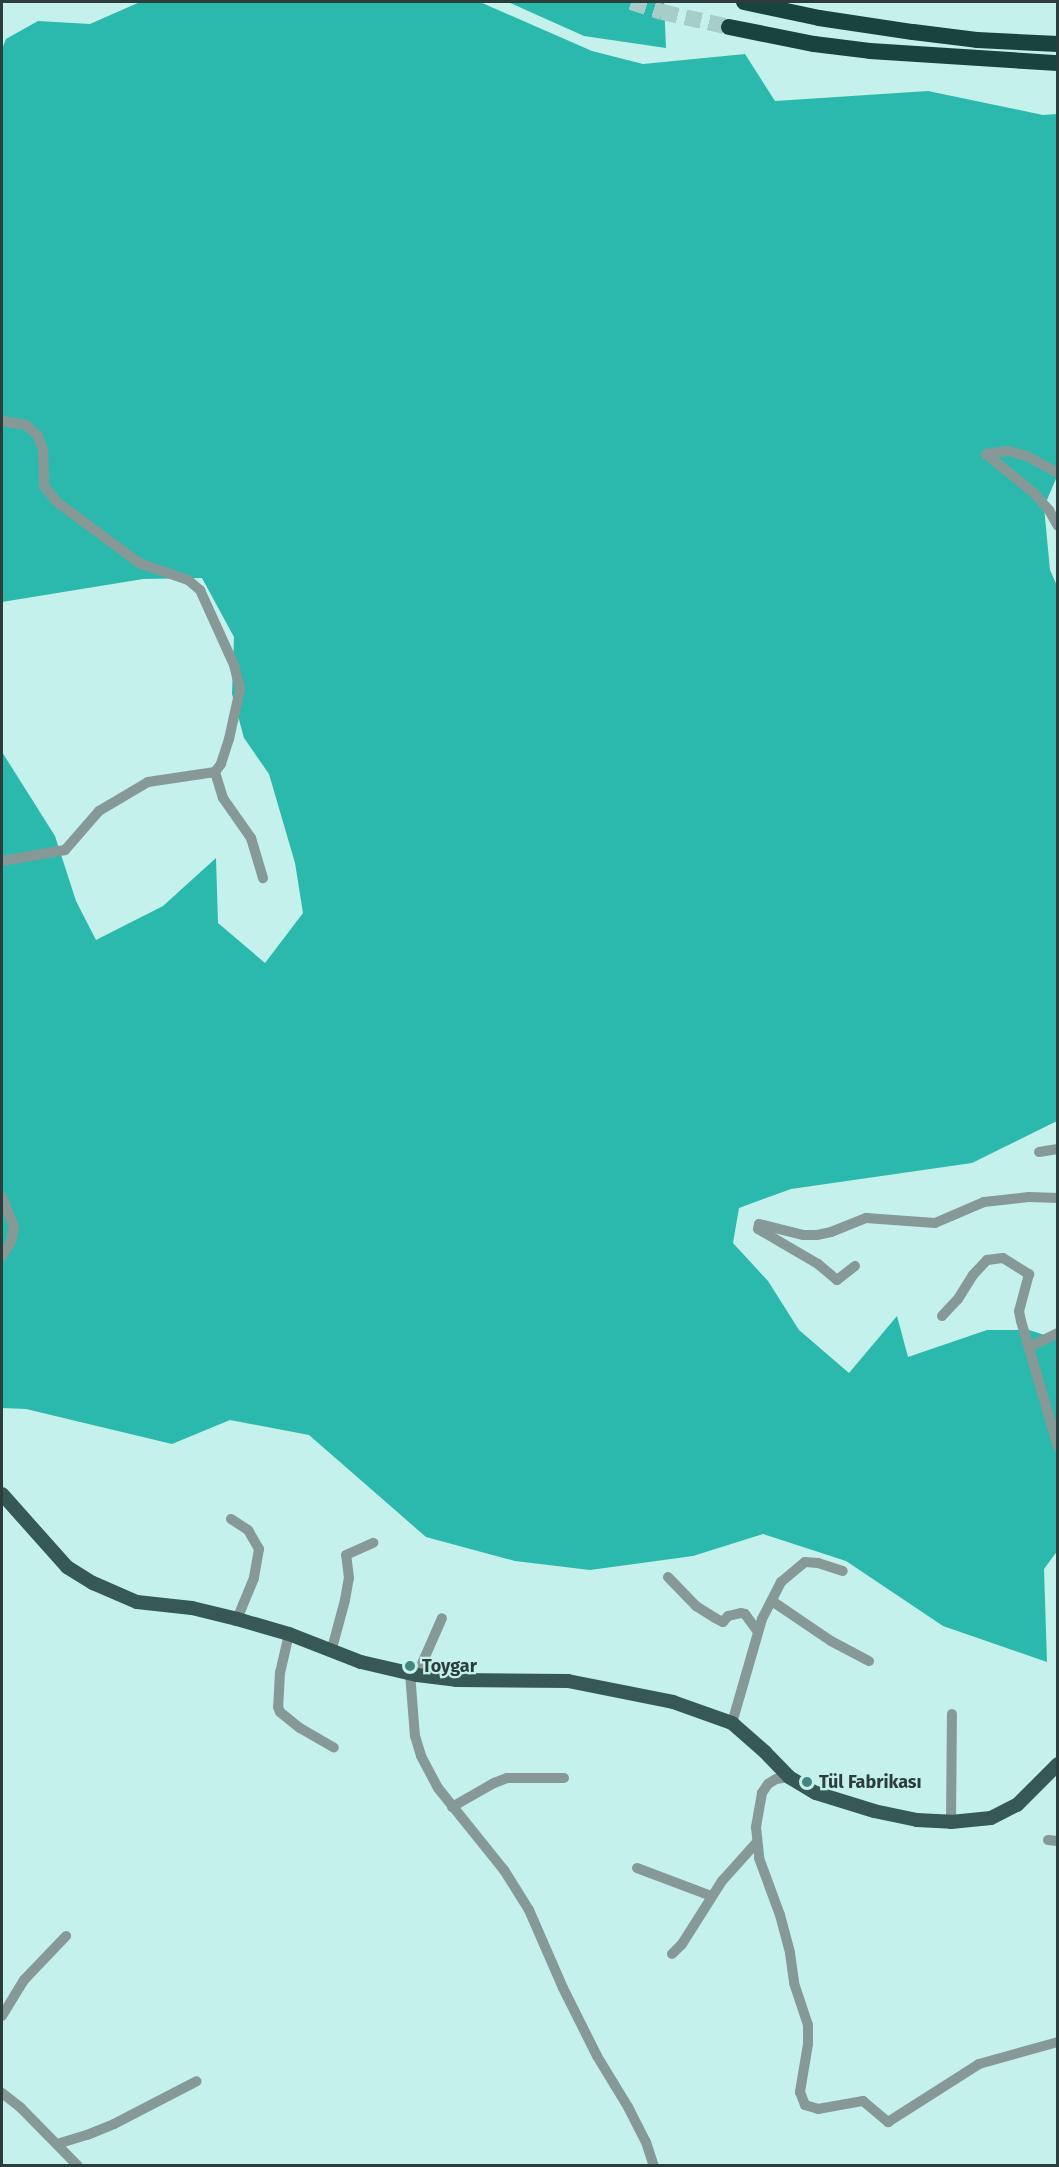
<!DOCTYPE html>
<meta charset="utf-8">
<style>
body{margin:0}
#map{position:relative;width:1059px;height:2167px;overflow:hidden;background:#c4f1eb;font-family:"Fira Sans",sans-serif}
div>[style]{position:absolute}
.forest>*{inset:0;background:#2cb9ad}
.highway-tunnel>*{height:16px;margin-top:-8px;transform-origin:0;background:repeating-linear-gradient(90deg,#a6cdc8 0 16px,transparent 0 24px)}
.minor>*{height:10px;margin:-5px;padding:0 5px;transform-origin:5px;border-radius:5px;background:#879996}
.major>*{height:14px;margin:-7px;padding:0 7px;transform-origin:7px;border-radius:7px;background:#375956}
.highway>*{height:16px;margin:-8px;padding:0 8px;transform-origin:8px;border-radius:8px;background:#19433f}
.dots>*{width:16px;height:16px;translate:-50% -50%;box-sizing:border-box;border:3px solid #c4f1eb;border-radius:50%}
span{translate:-50% -50%;white-space:nowrap;text-align:center;line-height:1.15;-webkit-text-stroke:4.5px #c4f1eb;paint-order:stroke}
.poi-label{font-size:18px;color:#2c3e3c;font-weight:700}
.left{translate:0 -50%;text-align:left}
.frame{position:absolute;inset:0;border:3px solid #2c3e3c;pointer-events:none}
</style>
<div id="map">
<div class="forest">
<div style="clip-path:polygon(140px 2px,480px 2px,592px 51px,643px 64px,745px 54px,775px 101px,928px 91px,1043px 115px,1057px 114px,1058px 474px,1044px 507px,1050px 570px,1058px 588px,1057px 1121px,972px 1163px,791px 1189px,739px 1208px,733px 1243px,768px 1281px,799px 1330px,849px 1373px,897px 1316px,908px 1357px,987px 1330px,1029px 1330px,1057px 1339px,1058px 1550px,1044px 1569px,1047px 1662px,943px 1626px,846px 1561px,763px 1534px,693px 1556px,590px 1570px,515px 1561px,426px 1537px,309px 1435px,230px 1420px,172px 1444px,26px 1409px,2px 1408px,2px 752px,55px 836px,76px 901px,96px 940px,163px 906px,216px 858px,218px 923px,265px 963px,303px 913px,295px 863px,269px 774px,244px 738px,232px 694px,234px 637px,202px 578px,143px 579px,2px 602px,2px 49px,6px 39px,38px 21px,90px 24px)"></div>
<div style="clip-path:polygon(508px 2px,664px 2px,666px 48px,584px 36px)"></div>
</div>
<div class="highway-tunnel">
<div style="left:631px;top:2px;width:33px;rotate:18deg"></div>
<div style="left:662px;top:12px;width:69px;rotate:12.6deg"></div>
</div>
<div class="minor">
<div style="left:2px;top:421px;width:24px;rotate:9deg"></div>
<div style="left:26px;top:425px;width:16px;rotate:43deg"></div>
<div style="left:38px;top:436px;width:15px;rotate:70deg"></div>
<div style="left:43px;top:450px;width:36px;rotate:88deg"></div>
<div style="left:44px;top:486px;width:21px;rotate:51deg"></div>
<div style="left:57px;top:502px;width:102px;rotate:36.6deg"></div>
<div style="left:139px;top:563px;width:52px;rotate:19.1deg"></div>
<div style="left:188px;top:580px;width:16px;rotate:40deg"></div>
<div style="left:200px;top:590px;width:82px;rotate:65.6deg"></div>
<div style="left:234px;top:665px;width:25px;rotate:76deg"></div>
<div style="left:240px;top:689px;width:51px;rotate:102.4deg"></div>
<div style="left:229px;top:739px;width:26px;rotate:108deg"></div>
<div style="left:221px;top:764px;width:10px;rotate:127deg"></div>
<div style="left:215px;top:772px;width:68px;rotate:171.5deg"></div>
<div style="left:148px;top:782px;width:57px;rotate:149.4deg"></div>
<div style="left:99px;top:811px;width:52px;rotate:131.1deg"></div>
<div style="left:65px;top:850px;width:64px;rotate:170.1deg"></div>
<div style="left:986px;top:454px;width:62px;rotate:39.1deg"></div>
<div style="left:1034px;top:493px;width:23px;rotate:49deg"></div>
<div style="left:1049px;top:510px;width:18px;rotate:61deg"></div>
<div style="left:986px;top:454px;width:22px;rotate:-8deg"></div>
<div style="left:1008px;top:451px;width:20px;rotate:15deg"></div>
<div style="left:1027px;top:456px;width:35px;rotate:29deg"></div>
<div style="left:215px;top:772px;width:27px;rotate:73deg"></div>
<div style="left:223px;top:798px;width:49px;rotate:55deg"></div>
<div style="left:251px;top:838px;width:42px;rotate:73.3deg"></div>
<div style="left:1039px;top:1152px;width:19px;rotate:-9deg"></div>
<div style="left:2px;top:1197px;width:32px;rotate:68deg"></div>
<div style="left:14px;top:1227px;width:15px;rotate:101deg"></div>
<div style="left:11px;top:1242px;width:17px;rotate:123deg"></div>
<div style="left:855px;top:1266px;width:23px;rotate:142deg"></div>
<div style="left:837px;top:1280px;width:25px;rotate:-140deg"></div>
<div style="left:818px;top:1264px;width:69px;rotate:-149.7deg"></div>
<div style="left:758px;top:1229px;width:5px;rotate:-79deg"></div>
<div style="left:759px;top:1224px;width:45px;rotate:14deg"></div>
<div style="left:803px;top:1235px;width:14px"></div>
<div style="left:817px;top:1235px;width:14px;rotate:-12deg"></div>
<div style="left:831px;top:1232px;width:38px;rotate:-22deg"></div>
<div style="left:866px;top:1218px;width:69px;rotate:4.1deg"></div>
<div style="left:935px;top:1223px;width:53px;rotate:-23.2deg"></div>
<div style="left:984px;top:1202px;width:45px;rotate:-6.3deg"></div>
<div style="left:1029px;top:1197px;width:29px;rotate:2deg"></div>
<div style="left:942px;top:1316px;width:23px;rotate:-47deg"></div>
<div style="left:958px;top:1299px;width:28px;rotate:-58deg"></div>
<div style="left:973px;top:1275px;width:21px;rotate:-47deg"></div>
<div style="left:987px;top:1260px;width:16px;rotate:-7deg"></div>
<div style="left:1003px;top:1258px;width:31px;rotate:32deg"></div>
<div style="left:1029px;top:1274px;width:38px;rotate:105deg"></div>
<div style="left:1019px;top:1311px;width:10px;rotate:79deg"></div>
<div style="left:1021px;top:1321px;width:131px;rotate:73.6deg"></div>
<div style="left:1029px;top:1347px;width:32px;rotate:-26deg"></div>
<div style="left:231px;top:1519px;width:20px;rotate:33deg"></div>
<div style="left:248px;top:1530px;width:22px;rotate:60deg"></div>
<div style="left:259px;top:1549px;width:29px;rotate:100deg"></div>
<div style="left:254px;top:1578px;width:44px;rotate:112.5deg"></div>
<div style="left:668px;top:1577px;width:40px;rotate:46deg"></div>
<div style="left:696px;top:1606px;width:22px;rotate:32deg"></div>
<div style="left:715px;top:1618px;width:9px;rotate:27deg"></div>
<div style="left:723px;top:1622px;width:8px;rotate:-50deg"></div>
<div style="left:728px;top:1616px;width:13px;rotate:-13deg"></div>
<div style="left:741px;top:1613px;width:4px;rotate:14deg"></div>
<div style="left:745px;top:1614px;width:22px;rotate:54deg"></div>
<div style="left:772px;top:1601px;width:71px;rotate:34.1deg"></div>
<div style="left:831px;top:1641px;width:43px;rotate:27.8deg"></div>
<div style="left:289px;top:1634px;width:39px;rotate:103deg"></div>
<div style="left:280px;top:1672px;width:35px;rotate:93deg"></div>
<div style="left:278px;top:1707px;width:5px;rotate:68deg"></div>
<div style="left:280px;top:1712px;width:26px;rotate:39deg"></div>
<div style="left:300px;top:1728px;width:39px;rotate:30deg"></div>
<div style="left:331px;top:1652px;width:54px;rotate:-74.9deg"></div>
<div style="left:345px;top:1600px;width:22px;rotate:-80deg"></div>
<div style="left:349px;top:1578px;width:23px;rotate:-97deg"></div>
<div style="left:346px;top:1555px;width:30px;rotate:-24deg"></div>
<div style="left:410px;top:1673px;width:63px;rotate:85.5deg"></div>
<div style="left:415px;top:1736px;width:21px;rotate:73deg"></div>
<div style="left:421px;top:1756px;width:36px;rotate:62deg"></div>
<div style="left:438px;top:1788px;width:105px;rotate:51.2deg"></div>
<div style="left:504px;top:1870px;width:47px;rotate:58deg"></div>
<div style="left:529px;top:1910px;width:85px;rotate:66.4deg"></div>
<div style="left:563px;top:1988px;width:76px;rotate:63.4deg"></div>
<div style="left:597px;top:2056px;width:60px;rotate:58.7deg"></div>
<div style="left:628px;top:2107px;width:39px;rotate:63deg"></div>
<div style="left:646px;top:2142px;width:25px;rotate:72deg"></div>
<div style="left:417px;top:1675px;width:62px;rotate:-66.3deg"></div>
<div style="left:732px;top:1723px;width:108px;rotate:-73.9deg"></div>
<div style="left:762px;top:1619px;width:42px;rotate:-62.8deg"></div>
<div style="left:781px;top:1582px;width:31px;rotate:-40deg"></div>
<div style="left:805px;top:1562px;width:13px;rotate:4deg"></div>
<div style="left:818px;top:1563px;width:26px;rotate:18deg"></div>
<div style="left:789px;top:1777px;width:13px;rotate:171deg"></div>
<div style="left:776px;top:1779px;width:9px;rotate:148deg"></div>
<div style="left:768px;top:1784px;width:11px;rotate:124deg"></div>
<div style="left:762px;top:1793px;width:35px;rotate:100deg"></div>
<div style="left:756px;top:1827px;width:31px;rotate:84deg"></div>
<div style="left:759px;top:1858px;width:61px;rotate:69.8deg"></div>
<div style="left:780px;top:1915px;width:39px;rotate:75deg"></div>
<div style="left:790px;top:1953px;width:30px;rotate:82deg"></div>
<div style="left:794px;top:1983px;width:44px;rotate:71.6deg"></div>
<div style="left:808px;top:2025px;width:19px;rotate:90deg"></div>
<div style="left:808px;top:2044px;width:49px;rotate:99.5deg"></div>
<div style="left:800px;top:2092px;width:14px;rotate:69deg"></div>
<div style="left:805px;top:2105px;width:14px;rotate:17deg"></div>
<div style="left:818px;top:2109px;width:46px;rotate:-10.1deg"></div>
<div style="left:863px;top:2101px;width:33px;rotate:40deg"></div>
<div style="left:888px;top:2122px;width:108px;rotate:-32.5deg"></div>
<div style="left:979px;top:2064px;width:82px;rotate:-15.6deg"></div>
<div style="left:452px;top:1807px;width:48px;rotate:-29.7deg"></div>
<div style="left:494px;top:1783px;width:14px;rotate:-21deg"></div>
<div style="left:507px;top:1778px;width:57px"></div>
<div style="left:951px;top:1822px;width:108px;rotate:-89.5deg"></div>
<div style="left:1048px;top:1840px;width:10px;rotate:6deg"></div>
<div style="left:637px;top:1868px;width:79px;rotate:20.7deg"></div>
<div style="left:672px;top:1954px;width:14px;rotate:-45deg"></div>
<div style="left:682px;top:1944px;width:75px;rotate:-57.6deg"></div>
<div style="left:722px;top:1881px;width:52px;rotate:-48.1deg"></div>
<div style="left:2px;top:2016px;width:42px;rotate:-58.6deg"></div>
<div style="left:24px;top:1980px;width:61px;rotate:-46.3deg"></div>
<div style="left:2px;top:2093px;width:24px;rotate:38deg"></div>
<div style="left:21px;top:2108px;width:81px;rotate:45.5deg"></div>
<div style="left:57px;top:2144px;width:31px;rotate:-17deg"></div>
<div style="left:87px;top:2135px;width:29px;rotate:-22deg"></div>
<div style="left:114px;top:2124px;width:93px;rotate:-27.4deg"></div>
</div>
<div class="major">
<div style="left:2px;top:1494px;width:98px;rotate:48.3deg"></div>
<div style="left:67px;top:1567px;width:31px;rotate:32deg"></div>
<div style="left:93px;top:1583px;width:48px;rotate:23.4deg"></div>
<div style="left:137px;top:1602px;width:55px;rotate:6.2deg"></div>
<div style="left:192px;top:1608px;width:46px;rotate:13.7deg"></div>
<div style="left:237px;top:1619px;width:54px;rotate:16.1deg"></div>
<div style="left:289px;top:1634px;width:77px;rotate:21.3deg"></div>
<div style="left:361px;top:1662px;width:57px;rotate:13.1deg"></div>
<div style="left:417px;top:1675px;width:39px;rotate:7deg"></div>
<div style="left:456px;top:1680px;width:112px;rotate:0.5deg"></div>
<div style="left:568px;top:1681px;width:107px;rotate:11.3deg"></div>
<div style="left:673px;top:1702px;width:63px;rotate:19.6deg"></div>
<div style="left:732px;top:1723px;width:44px;rotate:41.3deg"></div>
<div style="left:765px;top:1752px;width:35px;rotate:46deg"></div>
<div style="left:789px;top:1777px;width:31px;rotate:31deg"></div>
<div style="left:816px;top:1793px;width:61px;rotate:17.2deg"></div>
<div style="left:874px;top:1811px;width:44px;rotate:11.8deg"></div>
<div style="left:917px;top:1820px;width:34px;rotate:3deg"></div>
<div style="left:951px;top:1822px;width:40px;rotate:-5.7deg"></div>
<div style="left:991px;top:1818px;width:29px;rotate:-27deg"></div>
<div style="left:1017px;top:1805px;width:58px;rotate:-45deg"></div>
</div>
<div class="highway">
<div style="left:744px;top:2px;width:77px;rotate:12deg"></div>
<div style="left:819px;top:18px;width:95px;rotate:8.5deg"></div>
<div style="left:913px;top:32px;width:64px;rotate:7.1deg"></div>
<div style="left:977px;top:40px;width:81px;rotate:2.8deg"></div>
<div style="left:729px;top:27px;width:87px;rotate:11.3deg"></div>
<div style="left:814px;top:44px;width:56px;rotate:7.1deg"></div>
<div style="left:870px;top:51px;width:188px;rotate:3.7deg"></div>
</div>
<div class="dots">
<div style="left:410px;top:1666px;background:#418780"></div>
<div style="left:807px;top:1782px;background:#418780"></div>
</div>
<div class="poi-label">
<span class="left" style="left:422px;top:1666px">Toygar</span>
<span class="left" style="left:819px;top:1782px">Tül Fabrikası</span>
</div>
<div class="frame"></div>
</div>
